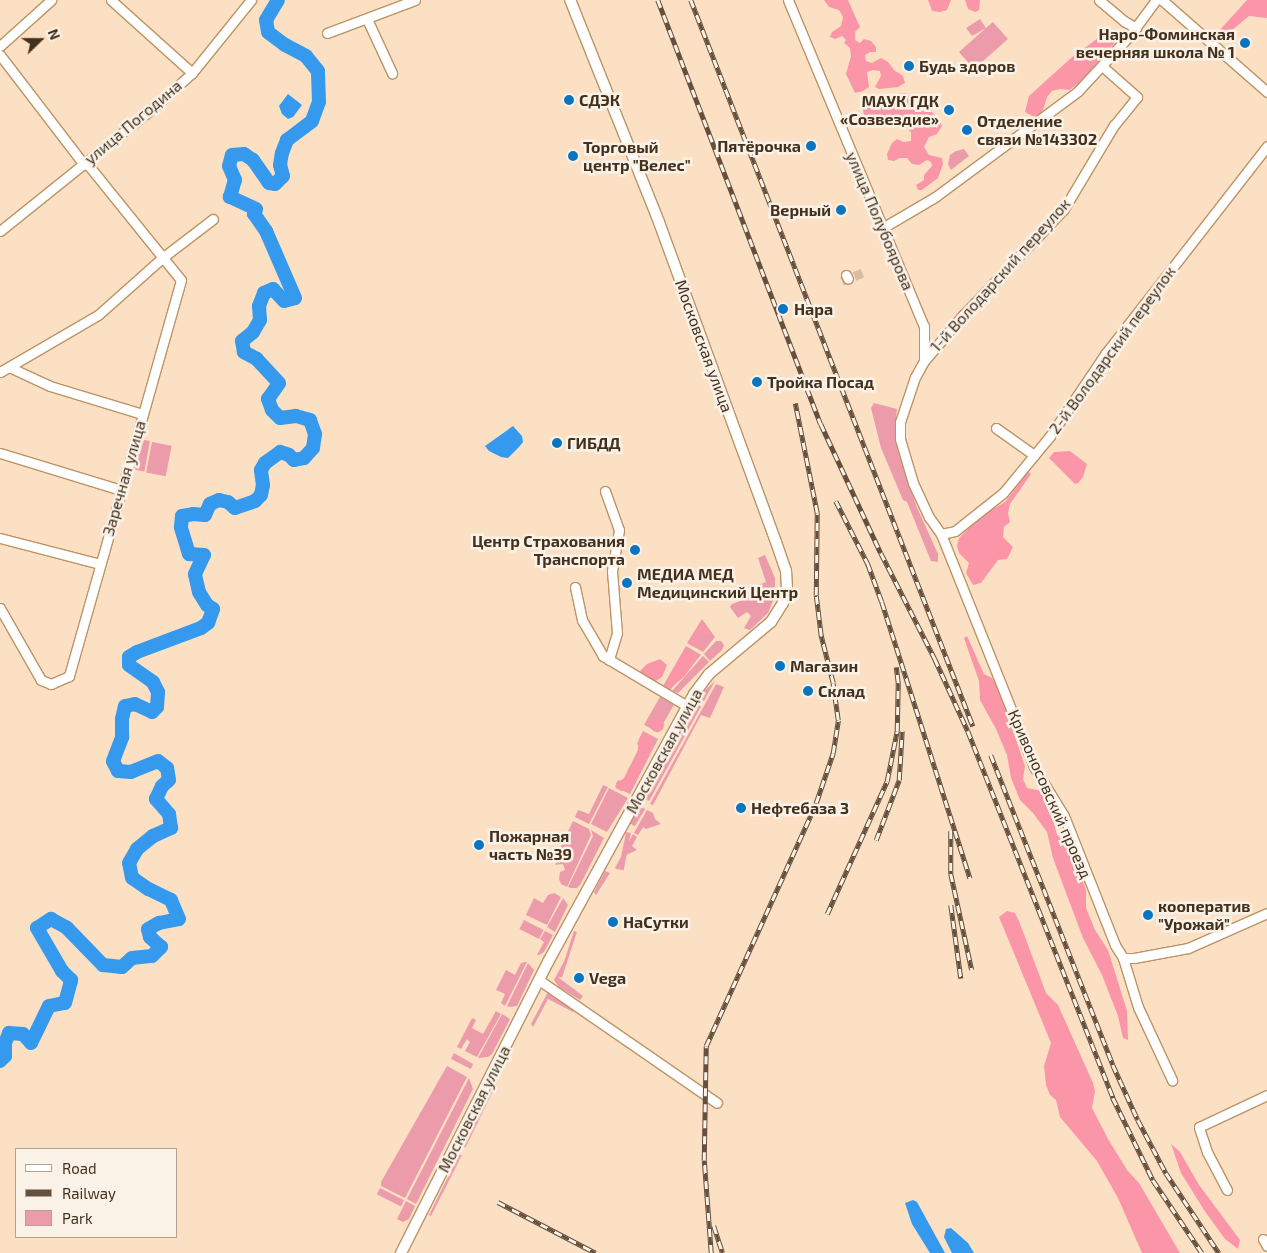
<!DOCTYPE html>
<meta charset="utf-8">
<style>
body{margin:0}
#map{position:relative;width:1267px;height:1253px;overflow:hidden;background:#fce0c4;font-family:"Exo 2",sans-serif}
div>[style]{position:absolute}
.green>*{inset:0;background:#ec9baa;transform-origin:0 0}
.forest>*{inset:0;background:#fb96a9}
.round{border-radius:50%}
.water>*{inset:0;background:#359aed}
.river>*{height:14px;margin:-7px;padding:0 7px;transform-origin:7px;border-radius:7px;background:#359aed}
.minor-tunnel>*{height:9px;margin-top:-4.5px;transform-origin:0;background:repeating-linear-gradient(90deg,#d7bda3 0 9px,transparent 0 13.5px)}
.roads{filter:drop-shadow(1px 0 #bd9365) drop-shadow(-1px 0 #bd9365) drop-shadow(0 1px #bd9365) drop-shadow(0 -1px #bd9365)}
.minor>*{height:9px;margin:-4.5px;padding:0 4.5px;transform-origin:4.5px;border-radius:4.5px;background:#fff}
.major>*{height:10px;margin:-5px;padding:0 5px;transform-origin:5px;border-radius:5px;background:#fff}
.rail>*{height:4.5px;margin-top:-2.25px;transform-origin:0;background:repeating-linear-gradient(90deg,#faf1e7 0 8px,#64503c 0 16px);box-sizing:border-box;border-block:1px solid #64503c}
.dots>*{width:14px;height:14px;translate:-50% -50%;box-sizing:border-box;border:2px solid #faf1e7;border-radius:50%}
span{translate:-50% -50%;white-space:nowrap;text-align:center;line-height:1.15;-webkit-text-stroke:5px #faf1e7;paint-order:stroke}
.poi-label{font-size:16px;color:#43311e;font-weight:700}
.right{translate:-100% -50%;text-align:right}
.left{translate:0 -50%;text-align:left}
.street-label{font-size:16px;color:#43311e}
.legend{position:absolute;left:15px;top:1148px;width:162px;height:90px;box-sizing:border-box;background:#faf1e7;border:1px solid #b1a497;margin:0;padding:6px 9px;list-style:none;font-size:15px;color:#43311e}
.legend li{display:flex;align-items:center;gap:10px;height:25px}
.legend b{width:25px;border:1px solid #b1a497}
.north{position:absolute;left:15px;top:15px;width:50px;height:50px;-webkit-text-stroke:4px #faf1e7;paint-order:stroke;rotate:68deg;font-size:14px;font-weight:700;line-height:20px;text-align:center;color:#43311e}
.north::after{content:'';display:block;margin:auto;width:18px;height:22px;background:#43311e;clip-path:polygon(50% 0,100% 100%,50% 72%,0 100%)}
</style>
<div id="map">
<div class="green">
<div style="clip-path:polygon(980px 19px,986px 28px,993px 22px,1008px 39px,974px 69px,959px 52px,986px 28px,972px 36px,966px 28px)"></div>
<div style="clip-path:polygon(964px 149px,969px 156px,951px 170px,948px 164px,950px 155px,956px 151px)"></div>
<div style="clip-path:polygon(874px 403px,897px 409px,895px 430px,898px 452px,916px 505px,938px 554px,938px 562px,931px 561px,907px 502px,903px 500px,881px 448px,871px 408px)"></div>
<div style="left:139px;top:439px;width:11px;height:31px;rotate:10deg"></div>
<div style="left:152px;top:442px;width:20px;height:31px;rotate:11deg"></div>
<div style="clip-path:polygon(765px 555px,775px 578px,775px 596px,768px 613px,750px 630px,744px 628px,751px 616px,747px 612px,738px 618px,730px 607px,732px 604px,753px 596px,750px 588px,766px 582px,758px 558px)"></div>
<div style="clip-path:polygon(702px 619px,715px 637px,703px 652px,687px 643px)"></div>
<div style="clip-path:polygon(716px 641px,721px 641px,724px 645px,722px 650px,710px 661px,704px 654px)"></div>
<div style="clip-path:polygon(686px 646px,701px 655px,670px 690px,663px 686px)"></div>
<div style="clip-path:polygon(703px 656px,709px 662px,678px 693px,672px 691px)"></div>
<div style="clip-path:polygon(715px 681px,649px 801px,644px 799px,695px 705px,701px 694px)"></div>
<div style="clip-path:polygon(716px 684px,724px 687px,710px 718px,701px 715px,653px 805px,650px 804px)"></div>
<div style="left:660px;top:697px;width:16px;height:32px;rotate:30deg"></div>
<div style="clip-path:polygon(643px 731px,658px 739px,630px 794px,615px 787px,618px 780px,622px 782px,640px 746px,637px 744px)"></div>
<div style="clip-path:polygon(603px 785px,608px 787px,589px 824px,575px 817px,578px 810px,589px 814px)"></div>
<div style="clip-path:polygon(609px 788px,628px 798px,607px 832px,591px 824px)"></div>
<div style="left:640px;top:806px;width:6px;height:20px;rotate:31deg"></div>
<div style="clip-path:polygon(647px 810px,653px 813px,655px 819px,661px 824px,646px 829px,643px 827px,638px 835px,634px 833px)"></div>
<div style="clip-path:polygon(573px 821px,589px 829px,591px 835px,567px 887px,561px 884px,559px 879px,560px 872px,565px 870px,563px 864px,555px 865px,557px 860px,555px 859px)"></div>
<div style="clip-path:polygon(591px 830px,604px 838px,580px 885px,577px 888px,570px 888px,568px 887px,593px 836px)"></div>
<div style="left:626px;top:832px;width:5px;height:38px;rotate:11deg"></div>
<div style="clip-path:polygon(633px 834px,637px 837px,632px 846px,637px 850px,624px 856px,618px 870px,615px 868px)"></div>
<div style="clip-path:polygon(605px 871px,610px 873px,596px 895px,594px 892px)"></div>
<div style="clip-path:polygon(554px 893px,561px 897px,547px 925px,526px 915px,534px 898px,543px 903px,548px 895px)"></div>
<div style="clip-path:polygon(563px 898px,568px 905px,555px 932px,547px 927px)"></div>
<div style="left:524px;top:920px;width:22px;height:10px;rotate:27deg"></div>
<div style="clip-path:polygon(545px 931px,553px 935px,544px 952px,539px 955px,537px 955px,544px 942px,540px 939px)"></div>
<div style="left:574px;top:931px;width:3px;height:48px;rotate:18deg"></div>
<div style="clip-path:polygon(567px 956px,559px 978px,583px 996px,580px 1000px,559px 987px,554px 980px)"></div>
<div style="clip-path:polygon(525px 962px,527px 962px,505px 1006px,501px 1003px,505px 994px,496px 990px,506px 970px,515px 975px,521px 963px)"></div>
<div style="clip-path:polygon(528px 963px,534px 970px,517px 1006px,509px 1007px,507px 1006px)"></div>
<div style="clip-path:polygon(548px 992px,573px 1007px,573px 1012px,548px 999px,533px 1027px,531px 1024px)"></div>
<div style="clip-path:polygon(496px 1011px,501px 1014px,477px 1057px,465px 1051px,470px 1042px,467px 1039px,461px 1049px,457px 1047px,472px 1018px,476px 1020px,472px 1028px,483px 1034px)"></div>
<div style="clip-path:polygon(502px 1014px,510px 1019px,492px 1054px,488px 1057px,478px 1058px)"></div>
<div style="clip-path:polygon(454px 1053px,473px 1064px,471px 1069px,451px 1059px)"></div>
<div style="clip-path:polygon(447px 1066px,467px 1077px,405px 1198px,381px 1186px,381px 1182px)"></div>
<div style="clip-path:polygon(469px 1078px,473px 1089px,416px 1204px,407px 1199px)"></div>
<div style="left:497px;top:1083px;width:72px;height:3px;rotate:116deg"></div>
<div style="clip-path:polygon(459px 1155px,462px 1155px,431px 1216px,429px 1215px)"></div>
<div style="left:380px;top:1188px;width:27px;height:7px;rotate:27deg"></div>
<div style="clip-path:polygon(406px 1201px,415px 1206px,409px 1219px,403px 1222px,397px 1219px)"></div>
</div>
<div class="forest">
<div style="clip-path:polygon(824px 0,848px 0,860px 27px,855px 32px,855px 40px,860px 43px,864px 39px,871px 41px,876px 47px,876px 52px,870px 52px,865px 55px,866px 61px,872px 63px,881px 58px,888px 62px,894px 70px,903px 76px,905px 83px,898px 87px,879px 89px,875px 87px,881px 76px,880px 71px,873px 70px,867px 72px,869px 87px,863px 91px,855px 93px,846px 74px,851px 56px,850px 48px,844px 43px,846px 40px,842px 36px,835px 39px,830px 37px,832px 32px,841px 26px,843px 17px,839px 10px,829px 7px)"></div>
<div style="clip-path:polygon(928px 0,951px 0,947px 10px,940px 12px,932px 11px)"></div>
<div style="clip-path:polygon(965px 0,980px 0,979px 10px,975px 12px,968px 9px)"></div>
<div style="clip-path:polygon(1247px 0,1267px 0,1267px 18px,1249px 16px,1225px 36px,1220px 35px,1218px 32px)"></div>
<div style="clip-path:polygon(1105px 33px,1119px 33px,1120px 37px,1111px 47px,1108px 54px,1078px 84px,1069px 90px,1060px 89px,1052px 91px,1047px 97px,1042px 113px,1034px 117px,1025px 112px,1029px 96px,1071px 58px)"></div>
<div style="clip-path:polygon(899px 93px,908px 93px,912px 104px,921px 111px,931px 111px,938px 118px,942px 126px,937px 134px,929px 137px,924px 147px,929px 155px,942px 158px,943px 164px,938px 178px,922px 190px,918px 190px,916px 185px,924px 180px,924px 175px,932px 166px,931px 162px,927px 160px,919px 165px,912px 164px,907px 158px,900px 158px,894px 161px,888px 160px,887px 154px,892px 143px,897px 139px,904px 142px,911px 141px,911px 132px,895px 117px,887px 116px,879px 124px,869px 122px,864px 115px,862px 105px,868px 100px,883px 97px,885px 106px,888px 107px,893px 95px)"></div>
<div style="clip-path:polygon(1070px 451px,1087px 464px,1083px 477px,1078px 483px,1075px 484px,1049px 458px,1054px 452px)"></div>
<div style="clip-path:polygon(1028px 472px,1031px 474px,1010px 504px,1008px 513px,1010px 522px,1004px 527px,1003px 537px,1013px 547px,1007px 559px,998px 560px,981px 583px,973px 585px,966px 573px,969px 563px,959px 553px,957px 546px,959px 538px,981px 516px,1005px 502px)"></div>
<div style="clip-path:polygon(702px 625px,709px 630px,709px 633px,706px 635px,703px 631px,698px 633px,695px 640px,703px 647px,703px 650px,689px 642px,697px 628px)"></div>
<div style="clip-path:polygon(967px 636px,984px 674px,992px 678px,1000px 693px,1025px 766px,1023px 779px,1027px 788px,1042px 791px,1050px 809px,1057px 835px,1070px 845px,1086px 890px,1086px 908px,1095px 930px,1108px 950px,1127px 1011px,1128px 1040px,1123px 1038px,1118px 1016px,1102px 975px,1083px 938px,1053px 858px,1047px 832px,1033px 813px,1020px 800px,1011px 778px,1007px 755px,996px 729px,980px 700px,979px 681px,964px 638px)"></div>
<div style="clip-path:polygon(687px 651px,694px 653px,698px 658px,684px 677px,670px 688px,667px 686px,672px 672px,681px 655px)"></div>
<div style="clip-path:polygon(660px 659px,667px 665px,662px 677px,654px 682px,646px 678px,640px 671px,647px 664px)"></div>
<div class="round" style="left:650px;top:718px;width:14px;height:14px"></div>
<div style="clip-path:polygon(642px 734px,651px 736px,652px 748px,634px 784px,628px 790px,621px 791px,616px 788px,616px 783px,626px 777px,629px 768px,637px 758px,639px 739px)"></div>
<div style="clip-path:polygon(1007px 911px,1015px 913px,1019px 921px,1046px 993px,1058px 1005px,1093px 1083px,1095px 1091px,1092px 1108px,1108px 1139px,1127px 1170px,1139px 1183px,1180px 1253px,1142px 1253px,1118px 1198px,1097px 1161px,1060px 1117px,1056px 1100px,1050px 1095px,1046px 1085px,1044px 1066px,1051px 1043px,999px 917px)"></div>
<div style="clip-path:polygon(1171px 1144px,1180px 1152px,1199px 1185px,1240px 1240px,1238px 1249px,1225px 1239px,1204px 1210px,1181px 1173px)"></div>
</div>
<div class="water">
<div style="clip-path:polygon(288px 94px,302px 105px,293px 117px,288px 119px,282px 114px,279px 106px)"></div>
<div style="clip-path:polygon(513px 426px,522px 436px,523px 442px,519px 447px,508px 458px,501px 457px,489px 451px,485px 446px)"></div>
<div style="clip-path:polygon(913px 1200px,917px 1202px,945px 1253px,930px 1253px,912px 1224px,905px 1203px)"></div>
<div style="clip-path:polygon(951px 1228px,968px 1243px,974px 1253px,952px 1253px,944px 1237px,946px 1229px)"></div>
</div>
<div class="river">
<div style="left:0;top:1061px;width:7px;rotate:-45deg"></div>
<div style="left:5px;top:1056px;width:13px;rotate:-90deg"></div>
<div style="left:5px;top:1043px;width:11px;rotate:-68deg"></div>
<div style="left:9px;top:1033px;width:14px;rotate:4deg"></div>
<div style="left:23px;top:1034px;width:12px;rotate:48deg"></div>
<div style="left:31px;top:1043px;width:41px;rotate:-64.1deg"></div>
<div style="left:49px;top:1006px;width:16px;rotate:-11deg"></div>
<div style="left:65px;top:1003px;width:24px;rotate:-75deg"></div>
<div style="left:71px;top:980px;width:13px;rotate:-135deg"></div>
<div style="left:62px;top:971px;width:50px;rotate:-120.2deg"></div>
<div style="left:37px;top:928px;width:17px;rotate:-33deg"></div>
<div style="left:51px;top:919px;width:18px;rotate:29deg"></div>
<div style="left:67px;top:928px;width:52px;rotate:45.8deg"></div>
<div style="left:103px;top:965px;width:19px;rotate:6deg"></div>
<div style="left:122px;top:967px;width:13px;rotate:-42deg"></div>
<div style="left:132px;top:958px;width:20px;rotate:-6deg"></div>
<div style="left:152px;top:956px;width:13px;rotate:-45deg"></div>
<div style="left:161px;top:947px;width:15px;rotate:-138deg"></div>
<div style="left:150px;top:937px;width:8px;rotate:-104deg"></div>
<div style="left:148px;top:929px;width:13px;rotate:-29deg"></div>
<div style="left:159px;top:923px;width:20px;rotate:-11deg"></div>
<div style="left:179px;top:919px;width:21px;rotate:-113deg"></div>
<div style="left:171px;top:900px;width:25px;rotate:-154deg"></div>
<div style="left:148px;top:889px;width:19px;rotate:-145deg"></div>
<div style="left:132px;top:878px;width:15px;rotate:-101deg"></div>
<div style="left:129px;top:863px;width:16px;rotate:-60deg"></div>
<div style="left:137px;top:849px;width:21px;rotate:-39deg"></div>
<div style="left:153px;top:836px;width:20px;rotate:-24deg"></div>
<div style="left:171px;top:828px;width:14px;rotate:-98deg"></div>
<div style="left:169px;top:814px;width:20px;rotate:-131deg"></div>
<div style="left:156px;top:799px;width:14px;rotate:-65deg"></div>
<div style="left:162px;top:786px;width:9px;rotate:-41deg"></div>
<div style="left:169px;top:780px;width:12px;rotate:-99deg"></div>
<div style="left:167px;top:768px;width:11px;rotate:-142deg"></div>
<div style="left:158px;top:761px;width:29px;rotate:158deg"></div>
<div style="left:131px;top:772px;width:13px;rotate:-176deg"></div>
<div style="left:118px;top:771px;width:11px;rotate:-117deg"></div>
<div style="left:113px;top:761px;width:26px;rotate:-69deg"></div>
<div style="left:122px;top:737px;width:18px;rotate:-90deg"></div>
<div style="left:122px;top:719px;width:13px;rotate:-77deg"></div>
<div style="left:125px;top:706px;width:10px;rotate:-11deg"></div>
<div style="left:135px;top:704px;width:19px;rotate:25deg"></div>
<div style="left:152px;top:712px;width:7px;rotate:-45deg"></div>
<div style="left:157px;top:707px;width:15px;rotate:-86deg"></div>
<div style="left:158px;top:692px;width:11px;rotate:-117deg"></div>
<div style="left:153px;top:682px;width:29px;rotate:-145deg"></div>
<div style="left:129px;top:665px;width:8px;rotate:-90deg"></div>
<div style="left:129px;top:657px;width:9px;rotate:-32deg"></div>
<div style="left:137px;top:652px;width:68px;rotate:-20.6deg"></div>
<div style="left:201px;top:628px;width:9px;rotate:-36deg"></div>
<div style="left:208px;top:623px;width:15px;rotate:-70deg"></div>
<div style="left:213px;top:609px;width:7px;rotate:-146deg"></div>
<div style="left:207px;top:605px;width:15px;rotate:-122deg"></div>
<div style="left:199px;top:592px;width:18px;rotate:-103deg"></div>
<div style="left:195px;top:574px;width:21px;rotate:-65deg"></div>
<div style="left:204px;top:555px;width:15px;rotate:-176deg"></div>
<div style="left:189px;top:554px;width:28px;rotate:-107deg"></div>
<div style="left:181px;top:527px;width:11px;rotate:-85deg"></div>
<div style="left:182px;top:516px;width:11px;rotate:-10deg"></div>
<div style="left:193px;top:514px;width:12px;rotate:5deg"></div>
<div style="left:205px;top:515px;width:12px;rotate:-66deg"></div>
<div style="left:210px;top:504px;width:10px;rotate:-24deg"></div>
<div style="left:219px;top:500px;width:9px;rotate:13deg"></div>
<div style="left:228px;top:502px;width:9px;rotate:41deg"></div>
<div style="left:235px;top:508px;width:21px;rotate:-19deg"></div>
<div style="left:255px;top:501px;width:8px;rotate:-45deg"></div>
<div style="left:261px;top:495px;width:10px;rotate:-79deg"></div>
<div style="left:263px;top:485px;width:15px;rotate:-98deg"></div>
<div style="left:261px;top:470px;width:8px;rotate:-60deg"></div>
<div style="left:265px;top:463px;width:19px;rotate:-36deg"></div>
<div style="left:280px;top:452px;width:9px;rotate:18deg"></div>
<div style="left:289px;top:455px;width:7px;rotate:45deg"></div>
<div style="left:294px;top:460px;width:10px;rotate:-11deg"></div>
<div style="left:304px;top:458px;width:13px;rotate:-48deg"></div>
<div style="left:313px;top:448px;width:14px;rotate:-82deg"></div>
<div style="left:315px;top:434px;width:15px;rotate:-110deg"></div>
<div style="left:310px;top:420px;width:15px;rotate:-164deg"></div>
<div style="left:296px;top:416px;width:16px;rotate:173deg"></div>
<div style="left:280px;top:418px;width:11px;rotate:-135deg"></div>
<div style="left:272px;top:410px;width:12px;rotate:-110deg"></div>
<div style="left:268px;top:399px;width:19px;rotate:-55deg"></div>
<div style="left:279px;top:383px;width:33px;rotate:-133deg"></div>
<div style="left:257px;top:359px;width:15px;rotate:-152deg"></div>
<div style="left:244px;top:352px;width:11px;rotate:-100deg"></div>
<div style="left:242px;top:341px;width:14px;rotate:-39deg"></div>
<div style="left:253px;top:332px;width:14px;rotate:-60deg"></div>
<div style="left:260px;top:320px;width:14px;rotate:-94deg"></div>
<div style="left:259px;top:306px;width:14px;rotate:-69deg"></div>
<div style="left:264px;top:293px;width:10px;rotate:-24deg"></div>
<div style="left:273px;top:289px;width:16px;rotate:47deg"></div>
<div style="left:284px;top:301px;width:11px;rotate:-15deg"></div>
<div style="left:295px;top:298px;width:73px;rotate:-113.4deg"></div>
<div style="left:266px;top:231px;width:21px;rotate:-125deg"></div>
<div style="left:254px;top:214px;width:5px;rotate:-68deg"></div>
<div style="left:256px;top:209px;width:29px;rotate:-155deg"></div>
<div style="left:230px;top:197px;width:18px;rotate:-74deg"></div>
<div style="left:235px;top:180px;width:15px;rotate:-113deg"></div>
<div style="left:229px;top:166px;width:11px;rotate:-75deg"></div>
<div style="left:232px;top:155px;width:12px;rotate:-5deg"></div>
<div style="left:244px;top:154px;width:11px;rotate:34deg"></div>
<div style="left:253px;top:160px;width:28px;rotate:55deg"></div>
<div style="left:269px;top:183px;width:6px;rotate:9deg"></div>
<div style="left:275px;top:184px;width:11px;rotate:-45deg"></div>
<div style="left:283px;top:176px;width:11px;rotate:-105deg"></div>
<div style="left:280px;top:165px;width:12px;rotate:-81deg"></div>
<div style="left:282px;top:153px;width:14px;rotate:-69deg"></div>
<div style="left:287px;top:140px;width:31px;rotate:-37deg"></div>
<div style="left:312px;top:121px;width:20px;rotate:-70deg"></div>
<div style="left:319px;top:102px;width:31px;rotate:-92deg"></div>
<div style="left:318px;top:71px;width:19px;rotate:-129deg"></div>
<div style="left:306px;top:56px;width:24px;rotate:-152deg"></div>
<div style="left:285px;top:45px;width:21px;rotate:-143deg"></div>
<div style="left:268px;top:32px;width:12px;rotate:-99deg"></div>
<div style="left:266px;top:20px;width:23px;rotate:-59deg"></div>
</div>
<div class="minor-tunnel">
<div style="left:842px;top:281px;width:22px;rotate:-22deg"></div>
</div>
<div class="roads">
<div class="minor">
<div style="left:111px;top:0;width:109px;rotate:42deg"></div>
<div style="left:788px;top:0;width:353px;rotate:67.4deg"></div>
<div style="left:924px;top:326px;width:34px;rotate:90deg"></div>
<div style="left:1099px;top:0;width:33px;rotate:40deg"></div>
<div style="left:1124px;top:21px;width:14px;rotate:30deg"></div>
<div style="left:1162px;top:0;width:140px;rotate:41.2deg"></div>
<div style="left:367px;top:19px;width:60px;rotate:65.2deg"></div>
<div style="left:327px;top:33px;width:94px;rotate:-20.6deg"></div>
<div style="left:0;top:46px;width:69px;rotate:-42deg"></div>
<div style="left:0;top:55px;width:136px;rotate:52.5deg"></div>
<div style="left:83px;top:163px;width:7px;rotate:27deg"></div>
<div style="left:89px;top:166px;width:146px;rotate:51.1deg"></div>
<div style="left:181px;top:280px;width:412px;rotate:105.8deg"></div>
<div style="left:69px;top:676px;width:20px;rotate:156deg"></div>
<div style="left:51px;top:684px;width:11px;rotate:-158deg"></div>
<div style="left:41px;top:680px;width:83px;rotate:-119.7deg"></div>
<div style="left:1102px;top:66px;width:47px;rotate:41.5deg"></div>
<div style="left:1137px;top:97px;width:36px;rotate:129deg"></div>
<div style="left:1114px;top:125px;width:98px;rotate:120.8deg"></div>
<div style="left:1064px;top:209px;width:146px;rotate:133.6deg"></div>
<div style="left:963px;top:315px;width:60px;rotate:130.3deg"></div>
<div style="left:924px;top:361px;width:18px;rotate:119deg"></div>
<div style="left:915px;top:377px;width:47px;rotate:108.4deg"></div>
<div style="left:900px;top:422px;width:17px;rotate:90deg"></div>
<div style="left:900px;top:439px;width:46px;rotate:73.5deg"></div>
<div style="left:913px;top:483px;width:38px;rotate:65deg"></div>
<div style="left:929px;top:517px;width:21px;rotate:55deg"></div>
<div style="left:941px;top:534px;width:251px;rotate:68.2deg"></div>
<div style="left:1034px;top:767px;width:57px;rotate:58.5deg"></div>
<div style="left:1064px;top:816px;width:139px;rotate:68.4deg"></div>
<div style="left:1115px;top:945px;width:15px;rotate:58deg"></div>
<div style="left:1123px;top:958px;width:51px;rotate:73deg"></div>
<div style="left:1138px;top:1007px;width:81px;rotate:65deg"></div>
<div style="left:884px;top:227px;width:59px;rotate:-30.5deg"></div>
<div style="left:935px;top:197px;width:178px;rotate:-36.5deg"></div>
<div style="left:1078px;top:91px;width:76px;rotate:-47.1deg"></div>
<div style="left:1130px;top:35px;width:44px;rotate:-53.4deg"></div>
<div style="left:0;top:231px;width:196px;rotate:-38.8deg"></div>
<div style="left:153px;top:108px;width:52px;rotate:-41.9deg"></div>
<div style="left:192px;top:73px;width:94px;rotate:-51.1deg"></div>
<div style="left:846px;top:275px;width:4px;rotate:63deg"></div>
<div style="left:9px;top:367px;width:45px;rotate:24.9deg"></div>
<div style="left:50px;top:386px;width:96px;rotate:16.9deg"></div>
<div style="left:0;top:372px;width:113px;rotate:-30.2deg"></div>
<div style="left:98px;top:315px;width:86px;rotate:-41.7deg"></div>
<div style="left:162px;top:258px;width:64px;rotate:-37.4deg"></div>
<div style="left:996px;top:428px;width:47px;rotate:35.4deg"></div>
<div style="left:0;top:453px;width:127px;rotate:17deg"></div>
<div style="left:605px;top:491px;width:41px;rotate:70.3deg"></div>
<div style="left:619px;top:530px;width:42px;rotate:99.7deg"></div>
<div style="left:612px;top:571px;width:62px;rotate:85.4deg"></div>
<div style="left:617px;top:633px;width:28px;rotate:107deg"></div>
<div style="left:941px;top:534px;width:14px;rotate:-12deg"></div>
<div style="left:955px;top:531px;width:61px;rotate:-38.4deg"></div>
<div style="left:1003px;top:493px;width:74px;rotate:-50.5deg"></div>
<div style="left:1050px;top:436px;width:100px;rotate:-56deg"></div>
<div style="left:1106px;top:353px;width:262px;rotate:-52.1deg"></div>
<div style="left:0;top:538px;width:103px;rotate:14.6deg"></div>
<div style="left:575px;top:587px;width:34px;rotate:78deg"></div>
<div style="left:582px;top:620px;width:42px;rotate:59.7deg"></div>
<div style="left:603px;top:656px;width:98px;rotate:30.8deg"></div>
<div style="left:1123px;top:958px;width:11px"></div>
<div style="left:1134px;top:958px;width:55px;rotate:-10.5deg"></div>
<div style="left:1188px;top:948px;width:86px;rotate:-23.9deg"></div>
<div style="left:539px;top:980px;width:216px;rotate:34.6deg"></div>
<div style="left:1227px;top:1190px;width:43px;rotate:-117.8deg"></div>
<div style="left:1207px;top:1152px;width:26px;rotate:-108deg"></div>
<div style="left:1199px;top:1127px;width:75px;rotate:-25.2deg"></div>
<div style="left:1263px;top:1239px;width:8px;rotate:60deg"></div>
</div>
<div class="major">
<div style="left:401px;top:1253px;width:326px;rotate:-63.2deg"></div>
<div style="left:548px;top:962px;width:305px;rotate:-61.4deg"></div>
<div style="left:694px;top:694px;width:25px;rotate:-53deg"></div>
<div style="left:709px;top:674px;width:81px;rotate:-40deg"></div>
<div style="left:771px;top:622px;width:22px;rotate:-58deg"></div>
<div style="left:783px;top:603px;width:15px;rotate:-74deg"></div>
<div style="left:787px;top:589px;width:18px;rotate:-93deg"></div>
<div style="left:786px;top:571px;width:31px;rotate:-109deg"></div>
<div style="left:776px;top:542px;width:341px;rotate:-110.1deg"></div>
<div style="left:659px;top:222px;width:239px;rotate:-111.8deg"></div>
</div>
</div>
<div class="rail">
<div style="left:658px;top:0;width:454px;rotate:69deg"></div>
<div style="left:821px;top:424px;width:142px;rotate:65.1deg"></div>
<div style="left:881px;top:553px;width:119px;rotate:63deg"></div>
<div style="left:935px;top:659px;width:79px;rotate:65.4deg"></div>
<div style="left:968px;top:731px;width:395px;rotate:68.4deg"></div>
<div style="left:1113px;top:1098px;width:91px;rotate:64deg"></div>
<div style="left:1153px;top:1180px;width:88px;rotate:56.1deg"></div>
<div style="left:691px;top:0;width:779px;rotate:68.77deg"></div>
<div style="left:836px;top:501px;width:71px;rotate:63.1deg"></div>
<div style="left:868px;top:564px;width:40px;rotate:69.8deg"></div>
<div style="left:882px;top:602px;width:290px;rotate:72.3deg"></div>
<div style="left:991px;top:755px;width:333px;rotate:68.5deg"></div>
<div style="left:1113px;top:1065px;width:60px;rotate:65.6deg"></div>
<div style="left:1138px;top:1120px;width:60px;rotate:62.2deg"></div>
<div style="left:1166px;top:1173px;width:96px;rotate:56.5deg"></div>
<div style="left:951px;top:831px;width:43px;rotate:90deg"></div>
<div style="left:951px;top:874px;width:98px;rotate:77.7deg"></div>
<div style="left:876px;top:840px;width:64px;rotate:-69deg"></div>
<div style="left:899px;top:780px;width:49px;rotate:-86.5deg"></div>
<div style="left:951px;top:905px;width:74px;rotate:82.2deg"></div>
<div style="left:827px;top:914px;width:146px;rotate:-65.7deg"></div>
<div style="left:887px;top:781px;width:51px;rotate:-78.7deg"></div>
<div style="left:897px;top:731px;width:48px;rotate:-88.8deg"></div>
<div style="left:898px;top:683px;width:16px;rotate:-97deg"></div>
<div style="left:498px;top:1202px;width:110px;rotate:27.5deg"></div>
<div style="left:714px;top:1226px;width:28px;rotate:72deg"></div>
<div style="left:711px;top:1253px;width:93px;rotate:-94.3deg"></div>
<div style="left:704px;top:1160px;width:114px;rotate:-89deg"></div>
<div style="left:706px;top:1046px;width:267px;rotate:-65.6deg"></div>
<div style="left:816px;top:803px;width:53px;rotate:-71.2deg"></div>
<div style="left:833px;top:753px;width:33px;rotate:-81deg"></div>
<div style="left:838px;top:720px;width:37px;rotate:-98deg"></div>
<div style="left:833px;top:683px;width:49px;rotate:-104.3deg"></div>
<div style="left:821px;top:636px;width:41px;rotate:-97deg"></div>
<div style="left:816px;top:595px;width:82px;rotate:-89.3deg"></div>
<div style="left:817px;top:513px;width:112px;rotate:-101.3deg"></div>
</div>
<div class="dots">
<div style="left:1245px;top:43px;background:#0975c0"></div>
<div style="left:909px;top:66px;background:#0975c0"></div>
<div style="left:569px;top:100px;background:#0975c0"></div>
<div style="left:949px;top:110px;background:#0975c0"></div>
<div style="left:967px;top:130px;background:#0975c0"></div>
<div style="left:811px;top:146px;background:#0975c0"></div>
<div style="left:573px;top:156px;background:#0975c0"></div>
<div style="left:841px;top:210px;background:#0975c0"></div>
<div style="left:783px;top:309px;background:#0975c0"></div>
<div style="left:757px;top:382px;background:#0975c0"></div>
<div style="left:557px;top:443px;background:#0975c0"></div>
<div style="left:635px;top:550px;background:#0975c0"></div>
<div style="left:627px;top:583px;background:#0975c0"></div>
<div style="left:780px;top:666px;background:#0975c0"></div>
<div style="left:808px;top:691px;background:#0975c0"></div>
<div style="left:741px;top:808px;background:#0975c0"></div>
<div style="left:479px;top:845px;background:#0975c0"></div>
<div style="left:1148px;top:915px;background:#0975c0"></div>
<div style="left:613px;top:922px;background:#0975c0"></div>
<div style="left:579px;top:978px;background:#0975c0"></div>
</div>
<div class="poi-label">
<span class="right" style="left:1235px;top:43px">Наро-Фоминская<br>вечерняя школа № 1</span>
<span class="left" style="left:919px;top:66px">Будь здоров</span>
<span class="left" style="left:579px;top:100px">СДЭК</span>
<span class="right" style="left:939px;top:110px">МАУК ГДК<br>«Созвездие»</span>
<span class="left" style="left:977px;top:130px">Отделение<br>связи №143302</span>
<span class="right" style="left:801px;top:146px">Пятёрочка</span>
<span class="left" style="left:583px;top:156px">Торговый<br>центр "Велес"</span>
<span class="right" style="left:831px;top:210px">Верный</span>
<span class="left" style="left:794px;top:309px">Нара</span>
<span class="left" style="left:767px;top:382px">Тройка Посад</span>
<span class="left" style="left:567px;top:443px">ГИБДД</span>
<span class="right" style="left:625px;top:550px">Центр Страхования<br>Транспорта</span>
<span class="left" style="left:637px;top:583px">МЕДИА МЕД<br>Медицинский Центр</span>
<span class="left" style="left:790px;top:666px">Магазин</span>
<span class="left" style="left:818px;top:691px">Склад</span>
<span class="left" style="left:751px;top:808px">Нефтебаза 3</span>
<span class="left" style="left:489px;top:845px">Пожарная<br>часть №39</span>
<span class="left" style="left:1158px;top:915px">кооператив<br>"Урожай"</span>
<span class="left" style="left:623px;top:922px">НаСутки</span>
<span class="left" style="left:589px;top:978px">Vega</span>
</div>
<div class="street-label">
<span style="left:133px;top:122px;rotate:-40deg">улица Погодина</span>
<span style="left:880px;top:221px;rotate:67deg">улица Полубоярова</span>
<span style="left:1000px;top:275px;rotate:-48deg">1-й Володарский переулок</span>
<span style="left:704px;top:346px;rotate:70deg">Московская улица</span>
<span style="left:1112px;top:350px;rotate:-54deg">2-й Володарский переулок</span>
<span style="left:124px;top:478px;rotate:-74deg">Заречная улица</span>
<span style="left:664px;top:751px;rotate:-61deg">Московская улица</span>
<span style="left:1050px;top:794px;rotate:66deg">Кривоносовский проезд</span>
<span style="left:474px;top:1109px;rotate:-63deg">Московская улица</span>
</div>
<ul class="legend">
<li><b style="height:6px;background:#fff"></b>Road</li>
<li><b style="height:6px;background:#64503c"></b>Railway</li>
<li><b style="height:14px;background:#ec9baa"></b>Park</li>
</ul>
<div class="north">N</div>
</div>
